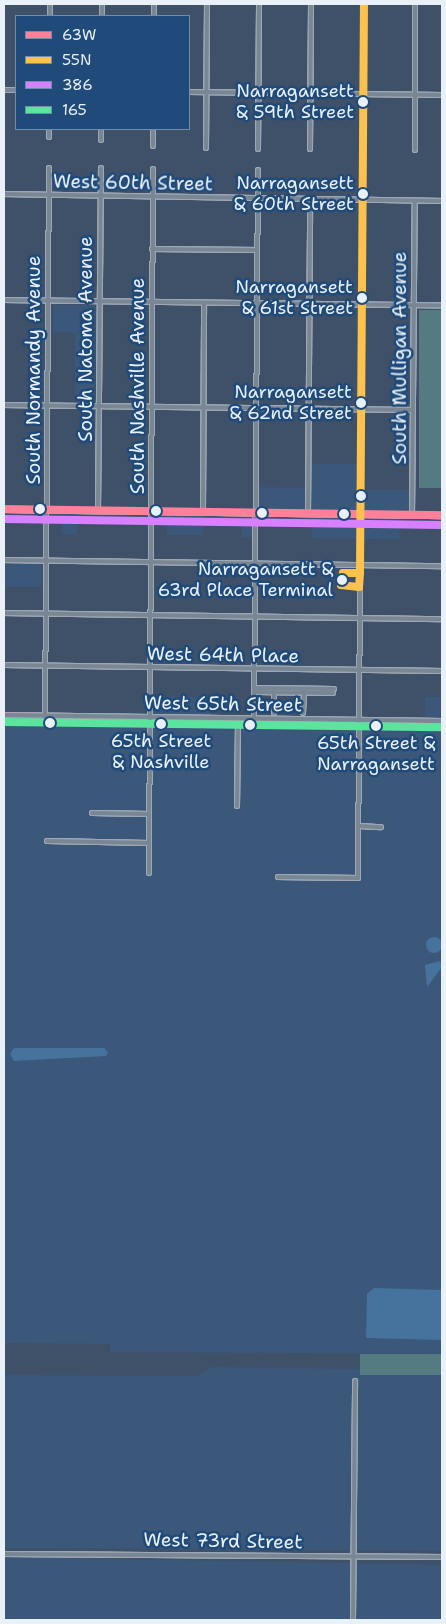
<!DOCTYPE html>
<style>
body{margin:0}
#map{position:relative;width:446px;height:1624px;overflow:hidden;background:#3e5169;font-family:"Shantell Sans",sans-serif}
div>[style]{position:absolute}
.built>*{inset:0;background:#3b5779;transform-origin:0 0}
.green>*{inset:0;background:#547a82;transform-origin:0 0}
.water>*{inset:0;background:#46739e}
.round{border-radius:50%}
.roads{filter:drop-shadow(1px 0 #9ea8b5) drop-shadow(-1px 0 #9ea8b5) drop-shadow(0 1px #9ea8b5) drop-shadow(0 -1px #9ea8b5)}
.minor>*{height:4px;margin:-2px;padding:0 2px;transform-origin:2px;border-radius:2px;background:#798694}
.major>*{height:5px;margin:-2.5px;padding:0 2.5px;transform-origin:2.5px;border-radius:2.5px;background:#74808b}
.bus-1>*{height:8px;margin:-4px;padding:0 4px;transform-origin:4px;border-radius:4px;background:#ff8098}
.bus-2>*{height:8px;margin:-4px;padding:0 4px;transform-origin:4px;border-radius:4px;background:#fcc24d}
.bus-3>*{height:8px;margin:-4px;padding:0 4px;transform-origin:4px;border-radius:4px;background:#d880ff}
.bus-4>*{height:8px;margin:-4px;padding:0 4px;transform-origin:4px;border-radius:4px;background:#5ae49d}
.dots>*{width:14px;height:14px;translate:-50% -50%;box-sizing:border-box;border:2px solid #1f4a7a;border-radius:50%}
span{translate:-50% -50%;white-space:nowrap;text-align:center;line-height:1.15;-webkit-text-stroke:5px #1f4a7a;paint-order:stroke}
.bus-label{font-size:18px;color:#e8f1f8}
.right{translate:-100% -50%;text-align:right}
.street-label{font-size:19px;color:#e8f1f8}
.frame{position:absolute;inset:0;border:5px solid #e8f1f8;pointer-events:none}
.legend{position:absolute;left:15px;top:15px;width:175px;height:115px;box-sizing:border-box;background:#1f4a7a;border:1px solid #6f8dac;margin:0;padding:6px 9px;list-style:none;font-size:15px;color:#e8f1f8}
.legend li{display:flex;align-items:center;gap:10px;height:25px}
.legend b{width:25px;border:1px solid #6f8dac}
</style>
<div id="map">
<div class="built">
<div style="clip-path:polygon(53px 305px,95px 305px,94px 400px,75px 400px,75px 333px,53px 332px)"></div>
<div style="clip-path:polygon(309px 464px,360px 464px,360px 490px,411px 490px,411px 511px,256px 510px,256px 487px,309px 488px)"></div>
<div style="left:63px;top:513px;width:15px;height:21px;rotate:4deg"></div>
<div style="left:167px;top:515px;width:36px;height:20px"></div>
<div style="left:242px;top:516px;width:13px;height:21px"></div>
<div style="left:312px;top:517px;width:88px;height:21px;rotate:1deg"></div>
<div style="left:4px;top:563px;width:37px;height:24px"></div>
<div style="left:150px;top:696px;width:61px;height:20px;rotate:1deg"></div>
<div style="left:425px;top:697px;width:15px;height:21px"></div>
<div style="clip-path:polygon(4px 724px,442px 729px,442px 1354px,111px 1352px,110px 1344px,4px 1343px)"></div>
<div style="clip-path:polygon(212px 1367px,442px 1370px,442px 1551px,4px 1548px,4px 1375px,198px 1376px)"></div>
<div style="left:4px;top:1557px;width:438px;height:63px;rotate:1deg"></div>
</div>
<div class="green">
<div style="left:419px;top:310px;width:23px;height:178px"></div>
<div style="left:360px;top:1354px;width:82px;height:21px"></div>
</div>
<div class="water">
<div class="round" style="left:426px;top:937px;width:16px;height:16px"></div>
<div style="clip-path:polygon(440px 961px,442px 967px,427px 987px,425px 965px)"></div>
<div style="clip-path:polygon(14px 1048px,104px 1048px,108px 1052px,106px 1056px,14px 1061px,10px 1054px)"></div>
<div style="clip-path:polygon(374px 1288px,442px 1290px,442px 1340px,366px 1338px,367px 1294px)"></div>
</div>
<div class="roads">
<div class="minor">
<div style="left:50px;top:16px;width:12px;rotate:-90deg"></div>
<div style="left:102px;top:16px;width:12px;rotate:-90deg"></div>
<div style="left:154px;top:16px;width:12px;rotate:-90deg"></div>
<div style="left:4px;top:90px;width:12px"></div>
<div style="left:189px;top:92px;width:253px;rotate:0.7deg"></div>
<div style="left:49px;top:137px;width:8px;rotate:-90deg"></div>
<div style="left:101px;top:140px;width:11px;rotate:-90deg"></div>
<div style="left:153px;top:146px;width:17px;rotate:-90deg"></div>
<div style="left:206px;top:148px;width:144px;rotate:-89.6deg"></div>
<div style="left:258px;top:149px;width:145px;rotate:-89.6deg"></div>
<div style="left:310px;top:149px;width:145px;rotate:-89.6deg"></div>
<div style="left:415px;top:150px;width:146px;rotate:-90deg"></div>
<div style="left:4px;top:194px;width:438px;rotate:0.9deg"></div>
<div style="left:152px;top:249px;width:105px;rotate:0.5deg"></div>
<div style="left:4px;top:300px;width:438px;rotate:0.7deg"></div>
<div style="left:4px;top:405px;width:409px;rotate:0.7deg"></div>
<div style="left:98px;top:511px;width:343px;rotate:-89.5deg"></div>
<div style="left:203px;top:512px;width:209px;rotate:-89.7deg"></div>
<div style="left:308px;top:514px;width:315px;rotate:-89.6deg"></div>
<div style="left:412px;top:515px;width:314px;rotate:-89.5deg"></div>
<div style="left:4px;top:560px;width:438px;rotate:0.8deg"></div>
<div style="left:4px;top:613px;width:438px;rotate:0.8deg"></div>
<div style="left:4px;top:665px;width:438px;rotate:0.8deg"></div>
<div style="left:254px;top:688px;width:80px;rotate:0.7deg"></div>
<div style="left:254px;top:692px;width:79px;rotate:0.7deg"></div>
<div style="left:274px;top:713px;width:23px;rotate:-90deg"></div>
<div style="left:303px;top:713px;width:22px;rotate:-87deg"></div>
<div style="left:4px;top:715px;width:438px;rotate:0.8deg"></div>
<div style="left:4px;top:722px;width:438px;rotate:0.7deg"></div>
<div style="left:45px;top:722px;width:554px;rotate:-89.59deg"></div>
<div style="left:254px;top:725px;width:555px;rotate:-89.59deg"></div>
<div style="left:237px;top:806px;width:83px;rotate:-89.3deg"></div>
<div style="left:92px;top:813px;width:57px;rotate:1deg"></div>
<div style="left:359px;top:826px;width:22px;rotate:3deg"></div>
<div style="left:47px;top:841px;width:102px;rotate:1.1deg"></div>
<div style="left:149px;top:873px;width:704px;rotate:-89.67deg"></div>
<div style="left:278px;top:877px;width:80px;rotate:0.7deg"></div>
<div style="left:358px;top:878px;width:874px;rotate:-89.61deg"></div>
<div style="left:4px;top:1554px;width:438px;rotate:0.4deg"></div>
<div style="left:353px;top:1620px;width:239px;rotate:-89.5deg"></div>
</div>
<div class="major">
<div style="left:4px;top:509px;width:438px;rotate:0.8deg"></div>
</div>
</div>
<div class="bus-1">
<div style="left:4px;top:509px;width:438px;rotate:0.8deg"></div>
</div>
<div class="bus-2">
<div style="left:343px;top:573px;width:17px"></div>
<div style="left:360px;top:573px;width:14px;rotate:94deg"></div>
<div style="left:359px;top:587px;width:18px;rotate:-174deg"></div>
<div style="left:341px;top:585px;width:12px;rotate:-81deg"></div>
<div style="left:360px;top:573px;width:569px;rotate:-89.6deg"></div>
</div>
<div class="bus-3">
<div style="left:4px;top:519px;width:438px;rotate:0.8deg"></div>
</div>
<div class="bus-4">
<div style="left:4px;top:722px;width:438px;rotate:0.7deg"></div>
</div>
<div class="dots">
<div style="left:363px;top:102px;background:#e8f1f8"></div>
<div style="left:363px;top:194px;background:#e8f1f8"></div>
<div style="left:362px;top:298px;background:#e8f1f8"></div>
<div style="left:361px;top:403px;background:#e8f1f8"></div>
<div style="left:361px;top:496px;background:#e8f1f8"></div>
<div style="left:40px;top:509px;background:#e8f1f8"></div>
<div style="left:156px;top:511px;background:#e8f1f8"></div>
<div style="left:262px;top:513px;background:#e8f1f8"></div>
<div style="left:344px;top:514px;background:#e8f1f8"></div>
<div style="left:342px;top:580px;background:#e8f1f8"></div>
<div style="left:50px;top:723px;background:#e8f1f8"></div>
<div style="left:161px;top:724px;background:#e8f1f8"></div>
<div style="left:250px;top:725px;background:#e8f1f8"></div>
<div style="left:376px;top:726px;background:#e8f1f8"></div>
</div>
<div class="bus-label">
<span class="right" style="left:354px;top:102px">Narragansett<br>&amp; 59th Street</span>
<span class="right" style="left:354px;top:194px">Narragansett<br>&amp; 60th Street</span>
<span class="right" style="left:353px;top:298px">Narragansett<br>&amp; 61st Street</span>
<span class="right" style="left:352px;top:403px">Narragansett<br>&amp; 62nd Street</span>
<span class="right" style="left:333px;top:580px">Narragansett &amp;<br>63rd Place Terminal</span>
<span style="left:161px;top:752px">65th Street<br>&amp; Nashville</span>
<span style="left:376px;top:754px">65th Street &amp;<br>Narragansett</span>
</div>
<div class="street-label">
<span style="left:133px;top:183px;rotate:1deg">West 60th Street</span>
<span style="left:86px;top:339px;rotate:-90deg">South Natoma Avenue</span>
<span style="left:400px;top:358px;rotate:-90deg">South Mulligan Avenue</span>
<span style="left:34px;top:370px;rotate:-90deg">South Normandy Avenue</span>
<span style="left:138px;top:386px;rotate:-90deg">South Nashville Avenue</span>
<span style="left:223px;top:655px;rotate:1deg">West 64th Place</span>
<span style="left:223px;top:704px;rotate:1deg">West 65th Street</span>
<span style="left:223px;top:1541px;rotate:1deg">West 73rd Street</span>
</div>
<div class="frame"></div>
<ul class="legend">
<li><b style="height:6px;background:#ff8098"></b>63W</li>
<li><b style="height:6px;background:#fcc24d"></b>55N</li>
<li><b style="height:6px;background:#d880ff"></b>386</li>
<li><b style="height:6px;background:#5ae49d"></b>165</li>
</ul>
</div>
